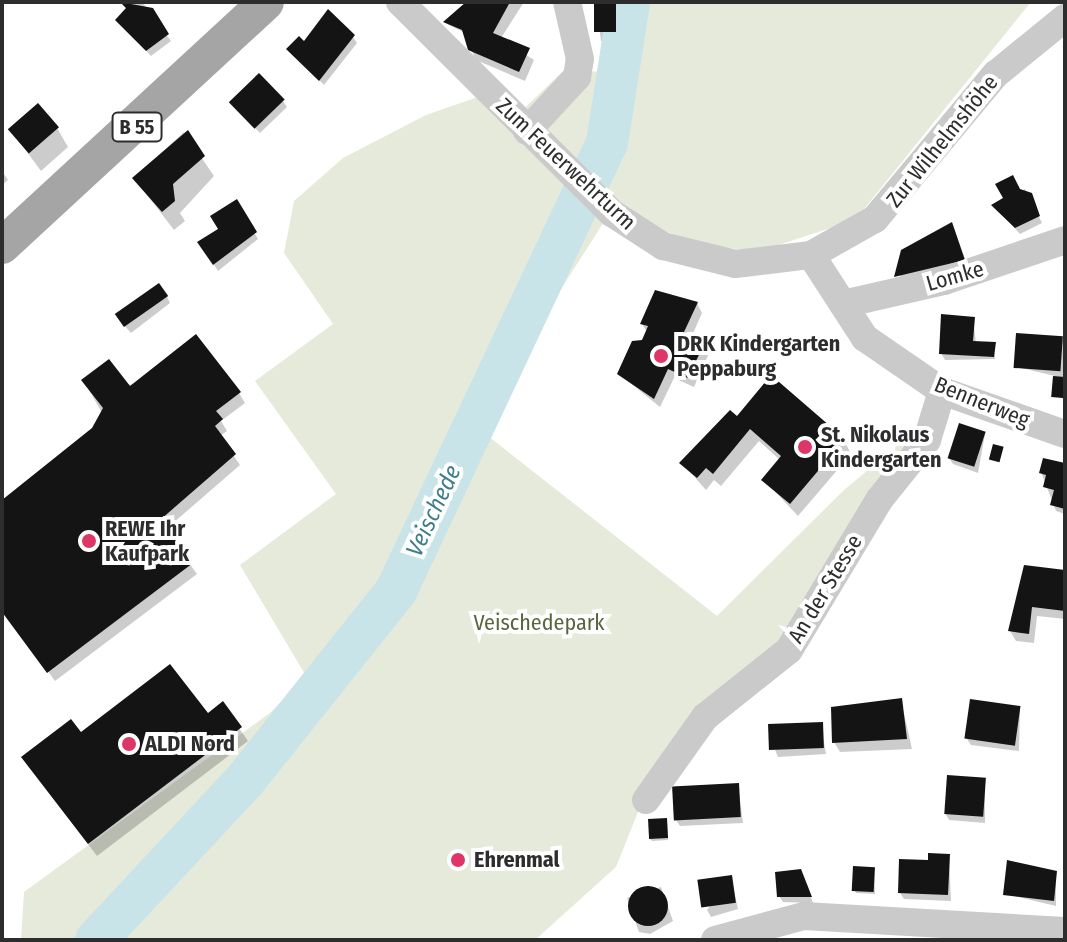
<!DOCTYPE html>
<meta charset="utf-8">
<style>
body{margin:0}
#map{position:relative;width:1067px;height:942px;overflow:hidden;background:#fff;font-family:"Fira Sans Condensed",sans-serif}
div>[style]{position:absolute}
.green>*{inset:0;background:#e6eadb}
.shadow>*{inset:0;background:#0003}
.river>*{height:42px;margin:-21px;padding:0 21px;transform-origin:21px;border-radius:21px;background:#c8e4e9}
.building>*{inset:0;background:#141414;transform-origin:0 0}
.round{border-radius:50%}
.minor>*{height:28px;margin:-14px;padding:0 14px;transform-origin:14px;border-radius:14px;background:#cacaca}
.major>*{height:36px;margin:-18px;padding:0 18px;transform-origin:18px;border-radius:18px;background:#a5a5a5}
.dots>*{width:22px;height:22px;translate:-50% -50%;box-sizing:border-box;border:4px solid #fff;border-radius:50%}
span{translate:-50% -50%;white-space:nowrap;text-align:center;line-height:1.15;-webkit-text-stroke:8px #fff;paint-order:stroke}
.shield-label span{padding:2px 6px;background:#fff;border:2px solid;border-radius:6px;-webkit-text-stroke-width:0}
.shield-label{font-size:20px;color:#2d2d2d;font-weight:700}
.street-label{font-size:22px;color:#2d2d2d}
.poi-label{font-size:22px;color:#2d2d2d;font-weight:700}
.left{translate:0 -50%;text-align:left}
.park-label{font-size:22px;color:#59663d}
.water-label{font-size:24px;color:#3f7e8b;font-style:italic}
.frame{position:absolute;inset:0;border:4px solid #2d2d2d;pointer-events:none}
</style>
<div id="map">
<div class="green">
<div style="clip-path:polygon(638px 2px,1031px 2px,864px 209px,834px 227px,760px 251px,711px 247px,667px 232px,618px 200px,474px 425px,717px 616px,844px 490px,909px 436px,922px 434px,785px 645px,646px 792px,616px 867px,535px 940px,21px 940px,24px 892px,271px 712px,306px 676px,240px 565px,336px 494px,255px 381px,333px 324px,284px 253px,294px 201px,343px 158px,426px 115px,478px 97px,507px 125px,563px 71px,628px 72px)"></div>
</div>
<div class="shadow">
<div style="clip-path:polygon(122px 2px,142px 2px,171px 41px,151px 56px,117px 20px,127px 10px)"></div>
<div style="clip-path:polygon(467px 2px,524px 2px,501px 38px,534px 60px,525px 81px,476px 60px,463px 32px,447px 24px)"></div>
<div style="clip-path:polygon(596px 2px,626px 2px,621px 42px,601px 41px)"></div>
<div style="clip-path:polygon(353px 37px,357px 43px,324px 85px,289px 49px)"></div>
<div style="clip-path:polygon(283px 101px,287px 107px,260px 133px,236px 108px)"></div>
<div style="clip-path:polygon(57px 128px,68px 147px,41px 171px,10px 129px)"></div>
<div style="clip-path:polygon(184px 132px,214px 176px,180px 213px,185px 221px,174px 230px,134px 178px)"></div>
<div style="clip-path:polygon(2px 171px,8px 180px,2px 185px)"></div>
<div style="clip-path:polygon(1025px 189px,1042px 223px,1020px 234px,994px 206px)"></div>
<div style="clip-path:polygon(236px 202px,258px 239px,218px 271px,200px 242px,220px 229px)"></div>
<div style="clip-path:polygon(951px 225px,967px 266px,900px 282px,902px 252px)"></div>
<div style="clip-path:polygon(167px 297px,170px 303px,131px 333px,122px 323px)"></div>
<div style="clip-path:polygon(697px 303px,702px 313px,691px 338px,709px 353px,694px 387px,674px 378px,660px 407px,619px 374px,647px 332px,642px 324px)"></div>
<div style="clip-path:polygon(973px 319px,976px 343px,994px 344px,995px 359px,945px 360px,941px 353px)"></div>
<div style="clip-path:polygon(1061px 338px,1065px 344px,1065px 399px,1054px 396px,1055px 376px,1017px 367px)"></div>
<div style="clip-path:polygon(84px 381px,239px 393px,245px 403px,221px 421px,227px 431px,220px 436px,240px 465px,165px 530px,197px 574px,55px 681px,2px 608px,2px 501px,93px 430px,102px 413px)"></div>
<div style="clip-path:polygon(737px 419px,844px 440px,851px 454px,798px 516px,764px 480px,780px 460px,759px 441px,721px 486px,714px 480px,706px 490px,682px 463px)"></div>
<div style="clip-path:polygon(985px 434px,978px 473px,953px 464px,949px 458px)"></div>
<div style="clip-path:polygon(1065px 465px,1065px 514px,1056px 511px,1041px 472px)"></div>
<div style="clip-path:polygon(1026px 568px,1065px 572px,1065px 619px,1037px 616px,1034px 643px,1016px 641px,1010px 631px)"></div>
<div style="clip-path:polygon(901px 700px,912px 749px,840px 752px,834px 742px)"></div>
<div style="clip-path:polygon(222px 704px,248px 741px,97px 856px,32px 770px,81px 735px,207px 716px)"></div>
<div style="clip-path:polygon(1020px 707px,1019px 751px,971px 745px,967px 739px)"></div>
<div style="clip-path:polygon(821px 724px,826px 754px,778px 757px,775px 750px)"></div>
<div style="clip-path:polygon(985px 780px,985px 823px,949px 820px,945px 813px)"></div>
<div style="clip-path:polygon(738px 785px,743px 823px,680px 826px,676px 820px)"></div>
<div style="clip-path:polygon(667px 822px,668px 840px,652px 841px,650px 839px)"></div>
<div style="clip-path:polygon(949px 856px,951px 901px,904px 899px,900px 893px)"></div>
<div style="clip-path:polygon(874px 869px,875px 894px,856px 893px,855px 891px)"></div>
<div style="clip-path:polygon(1056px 872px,1056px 906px,1005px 894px)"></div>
<div style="clip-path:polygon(731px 877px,738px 909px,711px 917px,707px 910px)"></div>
<div style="clip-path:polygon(804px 878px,813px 903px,783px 902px,779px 896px)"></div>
<div style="clip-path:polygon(661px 887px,673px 921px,650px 934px,639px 932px,627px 898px)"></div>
</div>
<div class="river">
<div style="left:96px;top:940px;width:220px;rotate:-47deg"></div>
<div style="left:246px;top:779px;width:241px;rotate:-51.4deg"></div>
<div style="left:396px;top:591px;width:495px;rotate:-64.8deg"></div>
<div style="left:607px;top:143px;width:143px;rotate:-81.1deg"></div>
</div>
<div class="building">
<div style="clip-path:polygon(120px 2px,153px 8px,169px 34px,146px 51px,115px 20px,126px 8px)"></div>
<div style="clip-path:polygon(466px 2px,510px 2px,493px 33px,530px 48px,519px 72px,468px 50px,462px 30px,443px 22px)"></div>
<div style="left:594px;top:2px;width:22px;height:30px"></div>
<div style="clip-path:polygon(328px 9px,355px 35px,319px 81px,286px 49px,299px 36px,304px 41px)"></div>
<div style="left:259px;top:73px;width:37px;height:42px;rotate:46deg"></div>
<div style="left:38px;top:103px;width:32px;height:40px;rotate:49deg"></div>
<div style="clip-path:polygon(188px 130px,205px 156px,173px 184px,175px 201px,162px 212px,132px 178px)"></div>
<div style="clip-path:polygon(1013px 175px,1020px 189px,1032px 193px,1040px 216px,1015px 228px,991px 205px,1003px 198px,995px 184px)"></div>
<div style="clip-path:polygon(237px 199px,257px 232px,213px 265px,197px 242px,218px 229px,210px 216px)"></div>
<div style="clip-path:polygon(952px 222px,965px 260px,894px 277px,901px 250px)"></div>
<div style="left:159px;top:283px;width:16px;height:54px;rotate:55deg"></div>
<div style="clip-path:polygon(655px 290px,698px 302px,684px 332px,705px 342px,688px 378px,668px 369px,654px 399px,617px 374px,632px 341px,642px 340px,648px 326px,640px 324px)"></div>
<div style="clip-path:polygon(941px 314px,975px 317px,973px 341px,996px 342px,994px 357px,939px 354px)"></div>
<div style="left:1016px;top:333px;width:47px;height:35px;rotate:4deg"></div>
<div style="clip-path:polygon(196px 334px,241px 392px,216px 411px,223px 419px,215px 426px,236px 454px,160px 520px,193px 563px,47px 673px,2px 612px,2px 500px,92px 428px,103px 408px,81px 380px,109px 359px,130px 386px)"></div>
<div style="clip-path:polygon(771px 375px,845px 439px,790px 504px,761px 480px,781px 456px,750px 429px,713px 474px,706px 468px,697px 478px,679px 463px,730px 410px,737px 416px)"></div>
<div style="left:1053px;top:376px;width:12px;height:21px;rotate:5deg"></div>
<div style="left:959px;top:423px;width:28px;height:37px;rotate:18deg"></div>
<div style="left:993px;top:444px;width:11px;height:16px;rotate:15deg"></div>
<div style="clip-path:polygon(1043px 458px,1065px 463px,1065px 509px,1050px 505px,1054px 490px,1043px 487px,1046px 475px,1039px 473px)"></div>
<div style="clip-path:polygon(1024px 565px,1065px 570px,1065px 611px,1032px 607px,1029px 634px,1008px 631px)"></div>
<div style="clip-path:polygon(170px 664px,208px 713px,223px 701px,242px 727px,88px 844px,21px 757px,71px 719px,81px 732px)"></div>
<div style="clip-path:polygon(902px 698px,907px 739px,832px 743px,831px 707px)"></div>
<div style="left:970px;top:699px;width:51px;height:40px;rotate:8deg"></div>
<div style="left:823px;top:722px;width:26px;height:55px;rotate:88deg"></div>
<div style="left:947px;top:775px;width:39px;height:39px;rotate:4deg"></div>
<div style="left:739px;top:783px;width:34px;height:67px;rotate:87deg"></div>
<div style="left:667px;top:818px;width:20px;height:19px;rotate:87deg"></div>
<div style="clip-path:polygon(928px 853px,950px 854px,948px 895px,898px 893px,899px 859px,928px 860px)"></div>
<div style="clip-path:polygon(1007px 860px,1057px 871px,1054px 901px,1003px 895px)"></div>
<div style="left:853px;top:866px;width:22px;height:25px;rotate:3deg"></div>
<div style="clip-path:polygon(801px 869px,812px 897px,777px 897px,775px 872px)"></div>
<div style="left:732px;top:875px;width:28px;height:35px;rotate:82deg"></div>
<div class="round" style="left:628px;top:886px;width:40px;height:40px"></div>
</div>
<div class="minor">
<div style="left:400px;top:2px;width:299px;rotate:44.9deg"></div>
<div style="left:612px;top:213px;width:61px;rotate:32.9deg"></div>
<div style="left:663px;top:246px;width:74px;rotate:14deg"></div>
<div style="left:735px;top:264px;width:77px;rotate:-6.8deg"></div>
<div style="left:811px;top:255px;width:73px;rotate:-29.4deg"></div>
<div style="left:875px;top:219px;width:189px;rotate:-50.2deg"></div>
<div style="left:996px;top:74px;width:89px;rotate:-39.1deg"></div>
<div style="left:527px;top:131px;width:74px;rotate:-47.2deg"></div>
<div style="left:577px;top:77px;width:18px;rotate:-81deg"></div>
<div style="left:580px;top:59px;width:58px;rotate:-102.8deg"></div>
<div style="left:811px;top:255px;width:99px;rotate:57deg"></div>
<div style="left:865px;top:338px;width:93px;rotate:34.5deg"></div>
<div style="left:942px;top:391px;width:130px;rotate:19.3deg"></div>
<div style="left:843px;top:304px;width:104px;rotate:-12.8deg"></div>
<div style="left:944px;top:281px;width:128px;rotate:-18.7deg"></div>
<div style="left:646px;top:800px;width:102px;rotate:-54.6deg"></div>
<div style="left:705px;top:717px;width:107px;rotate:-38.6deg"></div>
<div style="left:789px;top:650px;width:175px;rotate:-59deg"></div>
<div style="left:879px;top:500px;width:77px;rotate:-51.3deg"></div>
<div style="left:927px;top:440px;width:51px;rotate:-73deg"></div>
<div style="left:715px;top:940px;width:92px;rotate:-15.1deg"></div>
<div style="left:804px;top:916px;width:261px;rotate:3.3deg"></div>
</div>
<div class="major">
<div style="left:2px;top:246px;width:359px;rotate:-42.7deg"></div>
</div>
<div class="dots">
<div style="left:661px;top:356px;background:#dd3667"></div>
<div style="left:805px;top:447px;background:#dd3667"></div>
<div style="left:89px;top:541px;background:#dd3667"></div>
<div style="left:129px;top:744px;background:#dd3667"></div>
<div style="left:458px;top:860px;background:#dd3667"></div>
</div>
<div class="shield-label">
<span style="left:137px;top:127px">B 55</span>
</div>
<div class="street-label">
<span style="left:942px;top:141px;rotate:-51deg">Zur Wilhelmshöhe</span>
<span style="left:566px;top:164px;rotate:43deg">Zum Feuerwehrturm</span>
<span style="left:955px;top:276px;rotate:-16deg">Lomke</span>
<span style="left:982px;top:402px;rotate:22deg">Bennerweg</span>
<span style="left:825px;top:589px;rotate:-59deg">An der Stesse</span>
</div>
<div class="poi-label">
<span class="left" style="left:677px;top:356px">DRK Kindergarten<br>Peppaburg</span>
<span class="left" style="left:821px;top:447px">St. Nikolaus<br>Kindergarten</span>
<span class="left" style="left:105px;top:541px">REWE Ihr<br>Kaufpark</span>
<span class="left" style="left:145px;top:744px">ALDI Nord</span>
<span class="left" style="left:474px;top:860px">Ehrenmal</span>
</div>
<div class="park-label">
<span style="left:539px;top:623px">Veischedepark</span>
</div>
<div class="water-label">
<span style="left:434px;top:511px;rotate:-65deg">Veischede</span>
</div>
<div class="frame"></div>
</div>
